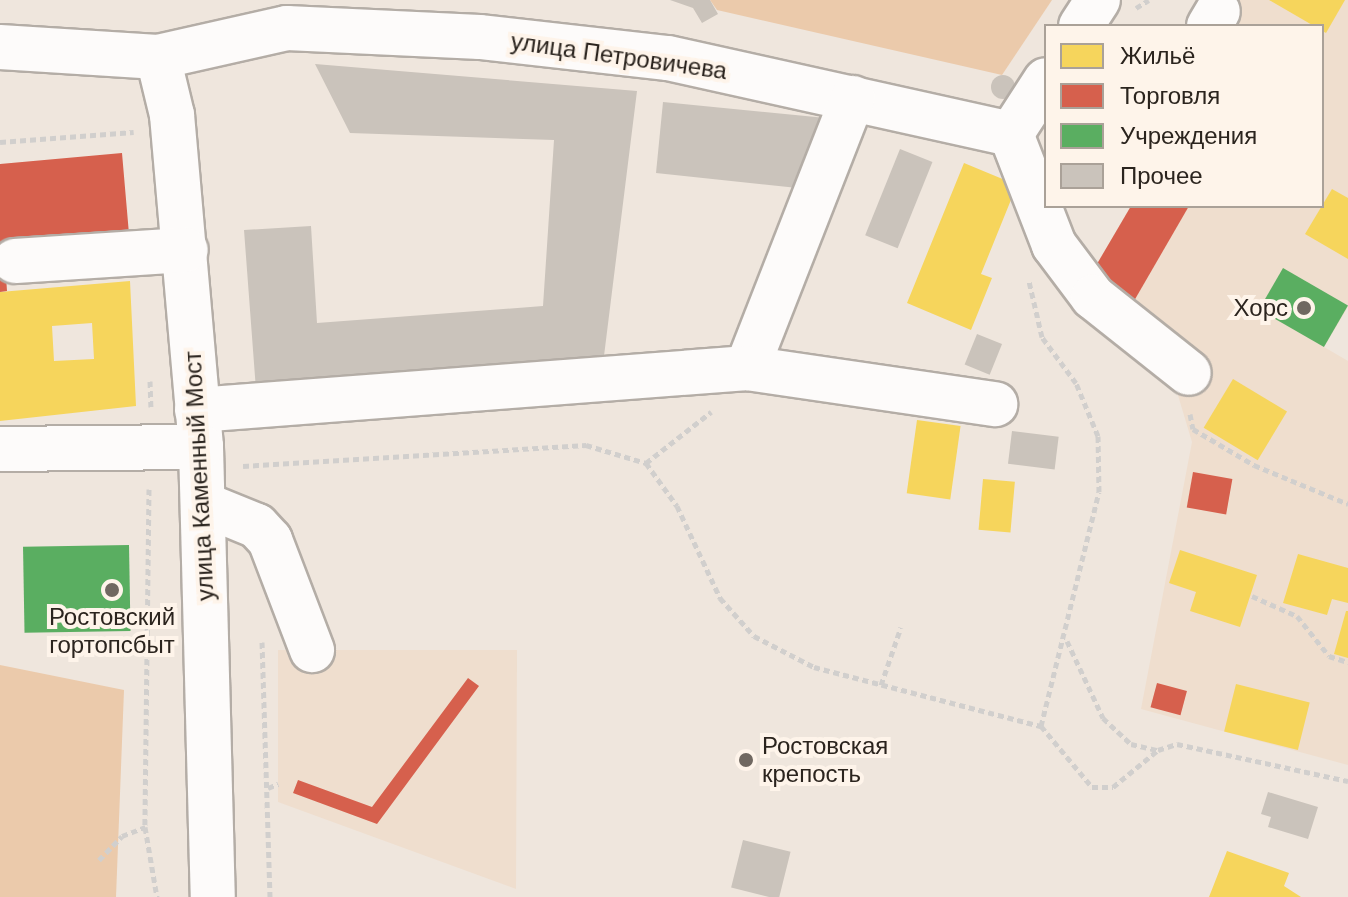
<!DOCTYPE html>
<meta charset="utf-8">
<style>
body{margin:0}
#map{position:relative;width:1348px;height:897px;overflow:hidden;background:#efe6dd;font-family:Helvetica,sans-serif}
div>[style]{position:absolute}
.built>*{inset:0;background:#efdece}
.green>*{inset:0;background:#ebcaab}
.homes>*{inset:0;background:#f6d55c;transform-origin:0 0}
.shops>*{inset:0;background:#d6604d;transform-origin:0 0}
.public>*{inset:0;background:#5aae61;transform-origin:0 0}
.building>*{inset:0;background:#cac3bb;transform-origin:0 0}
.round{border-radius:50%}
.path>*{height:5px;margin-top:-2.5px;transform-origin:0;background:repeating-linear-gradient(90deg,#d1cfcd 0 6px,transparent 0 10px)}
.roads{filter:drop-shadow(2px 0 #b4ada6) drop-shadow(-2px 0 #b4ada6) drop-shadow(0 2px #b4ada6) drop-shadow(0 -2px #b4ada6)}
.minor>*{height:44px;margin:-22px;padding:0 22px;transform-origin:22px;border-radius:22px;background:#fdfbfa}
.dots>*{width:22px;height:22px;translate:-50% -50%;box-sizing:border-box;border:4px solid #fef4ea;border-radius:50%}
span{translate:-50% -50%;white-space:nowrap;text-align:center;line-height:1.15;-webkit-text-stroke:8px #fef4ea;paint-order:stroke}
.street-label{font-size:24px;color:#2b241e}
.poi-label{font-size:24px;color:#2b241e}
.right{translate:-100% -50%;text-align:right}
.left{translate:0 -50%;text-align:left}
.legend{position:absolute;left:1044px;top:24px;width:280px;height:184px;box-sizing:border-box;background:#fef4ea;border:2px solid #aaa198;margin:0;padding:10px 14px;list-style:none;font-size:24px;color:#2b241e}
.legend li{display:flex;align-items:center;gap:16px;height:40px}
.legend b{width:40px;border:2px solid #aaa198}
</style>
<div id="map">
<div class="built">
<div style="clip-path:polygon(1199px 0,1348px 0,1348px 307px,1324px 347px,1348px 361px,1348px 765px,1141px 709px,1192px 442px,1177px 392px,1201px 354px,1094px 269px,1131px 206px,1322px 206px,1322px 26px,1236px 26px)"></div>
<div style="clip-path:polygon(278px 650px,517px 650px,516px 889px,278px 802px)"></div>
</div>
<div class="green">
<div style="clip-path:polygon(710px 0,1052px 0,1002px 75px,717px 10px)"></div>
<div style="clip-path:polygon(0 665px,124px 690px,116px 897px,0 897px)"></div>
</div>
<div class="homes">
<div style="clip-path:polygon(1269px 0,1345px 0,1326px 33px)"></div>
<div style="clip-path:polygon(964px 163px,1017px 185px,981px 274px,992px 278px,971px 330px,907px 303px)"></div>
<div style="clip-path:polygon(1332px 189px,1348px 198px,1348px 259px,1305px 234px)"></div>
<div style="clip-path:polygon(evenodd,130px 281px,136px 406px,0 421px,0 292px,130px 281px,92px 323px,94px 359px,54px 361px,52px 326px,92px 323px)"></div>
<div style="left:1233px;top:379px;width:63px;height:57px;rotate:31deg"></div>
<div style="left:917px;top:420px;width:44px;height:74px;rotate:8deg"></div>
<div style="left:983px;top:479px;width:32px;height:51px;rotate:5deg"></div>
<div style="clip-path:polygon(1180px 550px,1257px 575px,1240px 627px,1190px 611px,1196px 592px,1169px 583px)"></div>
<div style="clip-path:polygon(1298px 554px,1348px 568px,1348px 603px,1332px 599px,1327px 615px,1283px 603px)"></div>
<div style="clip-path:polygon(1346px 611px,1348px 611px,1348px 658px,1334px 654px)"></div>
<div style="left:1236px;top:684px;width:76px;height:49px;rotate:14deg"></div>
<div style="clip-path:polygon(1227px 851px,1289px 873px,1284px 886px,1301px 897px,1209px 897px)"></div>
</div>
<div class="shops">
<div style="clip-path:polygon(122px 153px,129px 234px,4px 245px,7px 291px,0 292px,0 164px)"></div>
<div style="clip-path:polygon(1131px 206px,1189px 206px,1134px 301px,1094px 269px)"></div>
<div style="left:1193px;top:472px;width:40px;height:36px;rotate:10deg"></div>
<div style="clip-path:polygon(468px 678px,479px 686px,377px 824px,293px 793px,298px 780px,372px 807px)"></div>
<div style="left:1157px;top:683px;width:31px;height:25px;rotate:15deg"></div>
</div>
<div class="public">
<div style="left:1283px;top:268px;width:75px;height:48px;rotate:30deg"></div>
<div style="left:129px;top:545px;width:86px;height:106px;rotate:89deg"></div>
</div>
<div class="building">
<div style="clip-path:polygon(670px 0,710px 0,718px 14px,702px 23px,693px 8px)"></div>
<div style="clip-path:polygon(315px 64px,637px 91px,603px 364px,256px 390px,244px 230px,311px 226px,317px 323px,543px 306px,554px 140px,350px 133px)"></div>
<div class="round" style="left:991px;top:75px;width:24px;height:24px"></div>
<div style="clip-path:polygon(663px 102px,836px 119px,807px 189px,656px 173px)"></div>
<div style="left:900px;top:149px;width:35px;height:93px;rotate:22deg"></div>
<div style="left:977px;top:334px;width:27px;height:33px;rotate:22deg"></div>
<div style="left:1012px;top:431px;width:47px;height:33px;rotate:7deg"></div>
<div style="clip-path:polygon(1268px 792px,1318px 807px,1308px 839px,1268px 827px,1271px 817px,1261px 814px)"></div>
<div style="left:743px;top:840px;width:49px;height:49px;rotate:14deg"></div>
</div>
<div class="path">
<div style="left:1136px;top:8px;width:15px;rotate:-32deg"></div>
<div style="left:0;top:142px;width:134px;rotate:-4.3deg"></div>
<div style="left:150px;top:381px;width:26px;rotate:88deg"></div>
<div style="left:1190px;top:414px;width:15px;rotate:79deg"></div>
<div style="left:1193px;top:429px;width:71px;rotate:30.5deg"></div>
<div style="left:1254px;top:465px;width:102px;rotate:22.5deg"></div>
<div style="left:646px;top:463px;width:83px;rotate:-38.1deg"></div>
<div style="left:243px;top:466px;width:344px;rotate:-3.5deg"></div>
<div style="left:586px;top:445px;width:63px;rotate:16.7deg"></div>
<div style="left:646px;top:463px;width:53px;rotate:54.2deg"></div>
<div style="left:677px;top:506px;width:102px;rotate:64.9deg"></div>
<div style="left:720px;top:598px;width:51px;rotate:48.2deg"></div>
<div style="left:754px;top:636px;width:68px;rotate:27.3deg"></div>
<div style="left:814px;top:667px;width:235px;rotate:14.6deg"></div>
<div style="left:1041px;top:726px;width:241px;rotate:-76.1deg"></div>
<div style="left:1099px;top:492px;width:56px;rotate:-91deg"></div>
<div style="left:1098px;top:436px;width:57px;rotate:-112.5deg"></div>
<div style="left:1076px;top:383px;width:57px;rotate:-126.5deg"></div>
<div style="left:1042px;top:337px;width:57px;rotate:-103.1deg"></div>
<div style="left:149px;top:489px;width:338px;rotate:90.7deg"></div>
<div style="left:145px;top:827px;width:71px;rotate:80.3deg"></div>
<div style="left:1252px;top:596px;width:49px;rotate:24deg"></div>
<div style="left:1297px;top:616px;width:51px;rotate:51.3deg"></div>
<div style="left:1329px;top:656px;width:20px;rotate:18deg"></div>
<div style="left:1067px;top:641px;width:85px;rotate:64.9deg"></div>
<div style="left:1103px;top:718px;width:38px;rotate:43deg"></div>
<div style="left:1131px;top:744px;width:27px;rotate:13deg"></div>
<div style="left:262px;top:642px;width:255px;rotate:88.2deg"></div>
<div style="left:881px;top:685px;width:61px;rotate:-71deg"></div>
<div style="left:1041px;top:726px;width:80px;rotate:50.1deg"></div>
<div style="left:1092px;top:787px;width:21px"></div>
<div style="left:1113px;top:787px;width:58px;rotate:-39.4deg"></div>
<div style="left:1158px;top:750px;width:20px;rotate:-18deg"></div>
<div style="left:1177px;top:744px;width:175px;rotate:12.2deg"></div>
<div style="left:268px;top:788px;width:11px;rotate:-22deg"></div>
<div style="left:99px;top:860px;width:33px;rotate:-46deg"></div>
<div style="left:122px;top:836px;width:25px;rotate:-21deg"></div>
</div>
<div class="roads">
<div class="minor">
<div style="left:1081px;top:26px;width:31px;rotate:-57deg"></div>
<div style="left:1209px;top:26px;width:17px;rotate:-59deg"></div>
<div style="left:0;top:47px;width:158px;rotate:3.6deg"></div>
<div style="left:158px;top:57px;width:132px;rotate:-12.7deg"></div>
<div style="left:287px;top:28px;width:193px;rotate:2.7deg"></div>
<div style="left:480px;top:37px;width:189px;rotate:6.4deg"></div>
<div style="left:668px;top:58px;width:351px;rotate:12.5deg"></div>
<div style="left:1011px;top:134px;width:64px;rotate:-57.1deg"></div>
<div style="left:158px;top:57px;width:60px;rotate:76.4deg"></div>
<div style="left:172px;top:115px;width:333px;rotate:85deg"></div>
<div style="left:201px;top:447px;width:450px;rotate:88.5deg"></div>
<div style="left:1011px;top:134px;width:119px;rotate:68.8deg"></div>
<div style="left:1054px;top:245px;width:65px;rotate:53.1deg"></div>
<div style="left:1093px;top:297px;width:122px;rotate:38.4deg"></div>
<div style="left:15px;top:261px;width:171px;rotate:-3.7deg"></div>
<div style="left:747px;top:368px;width:290px;rotate:-68.6deg"></div>
<div style="left:197px;top:410px;width:552px;rotate:-4.37deg"></div>
<div style="left:747px;top:368px;width:251px;rotate:8.3deg"></div>
<div style="left:0;top:449px;width:201px;rotate:-0.6deg"></div>
<div style="left:203px;top:504px;width:58px;rotate:22.2deg"></div>
<div style="left:257px;top:526px;width:19px;rotate:47deg"></div>
<div style="left:270px;top:540px;width:118px;rotate:69.1deg"></div>
</div>
</div>
<div class="dots">
<div style="left:1304px;top:308px;background:#706861"></div>
<div style="left:112px;top:590px;background:#706861"></div>
<div style="left:746px;top:760px;background:#706861"></div>
</div>
<div class="street-label">
<span style="left:619px;top:56px;rotate:8deg">улица Петровичева</span>
<span style="left:199px;top:476px;rotate:-93deg">улица Каменный Мост</span>
</div>
<div class="poi-label">
<span class="right" style="left:1288px;top:308px">Хорс</span>
<span style="left:112px;top:631px">Ростовский<br>гортопсбыт</span>
<span class="left" style="left:762px;top:760px">Ростовская<br>крепость</span>
</div>
<ul class="legend">
<li><b style="height:22px;background:#f6d55c"></b>Жильё</li>
<li><b style="height:22px;background:#d6604d"></b>Торговля</li>
<li><b style="height:22px;background:#5aae61"></b>Учреждения</li>
<li><b style="height:22px;background:#cac3bb"></b>Прочее</li>
</ul>
</div>
